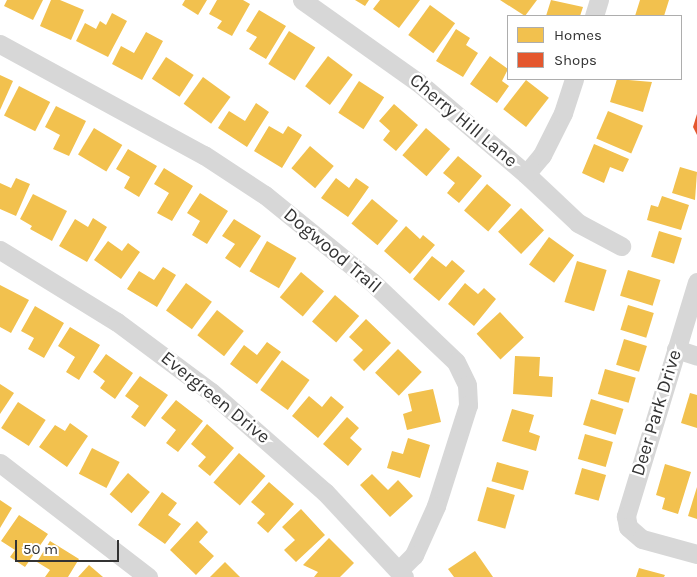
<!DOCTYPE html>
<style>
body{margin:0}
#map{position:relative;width:697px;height:577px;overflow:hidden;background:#fff;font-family:Karla,sans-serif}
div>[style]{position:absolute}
.homes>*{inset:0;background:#f2c14e;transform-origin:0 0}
.shops>*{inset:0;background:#e4572e}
.minor>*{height:19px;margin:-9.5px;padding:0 9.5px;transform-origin:9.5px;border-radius:9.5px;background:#d7d7d7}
span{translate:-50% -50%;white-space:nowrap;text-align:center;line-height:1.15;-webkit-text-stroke:5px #fff;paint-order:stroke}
.street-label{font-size:19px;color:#333}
.legend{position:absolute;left:507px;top:15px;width:175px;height:65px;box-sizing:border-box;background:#fff;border:1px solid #adadad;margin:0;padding:6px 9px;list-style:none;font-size:15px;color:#333}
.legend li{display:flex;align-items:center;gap:10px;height:25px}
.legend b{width:25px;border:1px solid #adadad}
.scale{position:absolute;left:15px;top:540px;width:104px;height:22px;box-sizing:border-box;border:2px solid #333;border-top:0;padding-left:6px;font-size:15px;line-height:18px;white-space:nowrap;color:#333;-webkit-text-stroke:4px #fff;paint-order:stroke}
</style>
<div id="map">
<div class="homes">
<div style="clip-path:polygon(7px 0,43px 0,33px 20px,4px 6px)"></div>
<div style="clip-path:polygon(51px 0,60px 0,84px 10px,71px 40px,40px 26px)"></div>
<div style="clip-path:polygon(185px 0,207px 0,198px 15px,182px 5px)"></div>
<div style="clip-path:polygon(217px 0,243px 0,250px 4px,232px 36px,217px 28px,222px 21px,209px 14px)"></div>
<div style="clip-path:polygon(355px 0,369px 0,365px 6px)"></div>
<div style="clip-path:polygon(380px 0,420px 0,399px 28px,373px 9px)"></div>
<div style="clip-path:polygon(500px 0,537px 0,525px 16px)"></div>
<div style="clip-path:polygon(551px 0,583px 7px,580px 16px,546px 16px)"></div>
<div style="clip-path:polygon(640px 0,669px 0,664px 16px,635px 16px)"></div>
<div style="left:430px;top:5px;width:31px;height:37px;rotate:36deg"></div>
<div style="clip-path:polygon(259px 10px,286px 26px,266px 59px,249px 49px,257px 37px,246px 31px)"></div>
<div style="clip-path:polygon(112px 13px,127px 21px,108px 57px,76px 41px,85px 23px,96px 29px,100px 21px,106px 25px)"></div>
<div style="clip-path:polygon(456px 29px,470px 38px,466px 45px,478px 53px,463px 77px,436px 61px)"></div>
<div style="left:289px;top:31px;width:31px;height:39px;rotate:32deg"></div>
<div style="clip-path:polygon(146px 32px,163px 41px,142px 80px,112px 64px,121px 46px,134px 53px)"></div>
<div style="left:328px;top:56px;width:31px;height:38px;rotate:37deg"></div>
<div style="clip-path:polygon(490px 56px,508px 69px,502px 81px,509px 86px,497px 103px,470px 84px)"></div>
<div style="left:166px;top:57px;width:33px;height:26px;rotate:33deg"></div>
<div style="clip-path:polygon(0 75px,13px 81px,0 110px)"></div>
<div style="left:203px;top:77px;width:34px;height:33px;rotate:36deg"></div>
<div style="clip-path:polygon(617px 79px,652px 82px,643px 112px,610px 102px)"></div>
<div style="left:526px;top:80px;width:29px;height:37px;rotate:38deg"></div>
<div style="left:359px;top:81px;width:30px;height:38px;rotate:33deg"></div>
<div style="left:19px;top:86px;width:35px;height:33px;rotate:27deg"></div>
<div style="clip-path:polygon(256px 103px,269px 112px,247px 147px,218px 128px,229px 111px,245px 121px)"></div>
<div style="clip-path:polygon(394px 104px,418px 125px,396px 151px,383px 140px,390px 131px,379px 121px)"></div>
<div style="clip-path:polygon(56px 106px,86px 121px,69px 156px,53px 149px,60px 135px,45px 127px)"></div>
<div style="left:608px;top:111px;width:38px;height:30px;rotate:23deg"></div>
<div style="clip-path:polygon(269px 126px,283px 134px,288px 126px,302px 135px,282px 168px,254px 151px)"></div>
<div style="left:94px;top:128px;width:33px;height:31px;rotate:31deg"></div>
<div style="left:426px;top:128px;width:32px;height:36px;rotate:41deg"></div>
<div style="clip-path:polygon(594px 144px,629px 159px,623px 172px,610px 167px,604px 183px,582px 173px)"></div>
<div style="left:310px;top:146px;width:31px;height:29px;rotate:40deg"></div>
<div style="clip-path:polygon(128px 149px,157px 166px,139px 197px,124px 188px,130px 177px,116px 169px)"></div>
<div style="clip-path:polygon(458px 156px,482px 176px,459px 203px,447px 193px,455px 183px,443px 173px)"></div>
<div style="clip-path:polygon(680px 167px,697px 172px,695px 200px,672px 193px)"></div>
<div style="clip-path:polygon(164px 168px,193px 186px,172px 221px,157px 213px,169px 193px,154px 184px)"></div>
<div style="clip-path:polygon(16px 178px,30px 184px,16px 216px,0 209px,0 183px,11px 188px)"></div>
<div style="clip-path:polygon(336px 178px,349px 188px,356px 178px,369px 187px,348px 217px,321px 198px)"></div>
<div style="left:487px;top:184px;width:32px;height:35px;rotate:41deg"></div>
<div style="clip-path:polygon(200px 193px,228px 211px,207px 244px,192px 235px,200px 221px,187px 213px)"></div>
<div style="clip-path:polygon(33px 194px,67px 211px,52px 241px,30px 229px,32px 226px,20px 219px)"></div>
<div style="clip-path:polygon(662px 196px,689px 205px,681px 230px,647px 220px,651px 205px,658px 207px)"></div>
<div style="left:372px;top:199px;width:34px;height:32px;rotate:40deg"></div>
<div style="left:521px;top:208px;width:32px;height:33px;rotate:44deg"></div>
<div style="clip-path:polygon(93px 218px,107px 227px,87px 262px,59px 246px,75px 219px,88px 227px)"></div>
<div style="clip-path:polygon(234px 219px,261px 236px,240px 268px,225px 258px,235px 244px,222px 236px)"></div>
<div style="clip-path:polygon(406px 226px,420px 239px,423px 235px,435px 245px,410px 274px,384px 251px)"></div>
<div style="left:659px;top:231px;width:24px;height:27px;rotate:17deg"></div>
<div style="left:549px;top:237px;width:31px;height:34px;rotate:36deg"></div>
<div style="clip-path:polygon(108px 241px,122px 251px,128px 243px,140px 252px,121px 279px,94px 260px)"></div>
<div style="left:267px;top:241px;width:34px;height:35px;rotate:30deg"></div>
<div style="clip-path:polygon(432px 256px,446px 267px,452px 260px,465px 271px,439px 301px,413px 279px)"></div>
<div style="left:577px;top:261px;width:31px;height:43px;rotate:17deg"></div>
<div style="clip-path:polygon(163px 267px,176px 275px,157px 307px,127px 289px,139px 271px,154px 280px)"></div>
<div style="left:628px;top:270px;width:34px;height:27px;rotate:17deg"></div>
<div style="left:301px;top:272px;width:30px;height:33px;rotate:40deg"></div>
<div style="left:186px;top:283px;width:32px;height:34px;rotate:36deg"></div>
<div style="clip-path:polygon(465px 283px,478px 294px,484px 288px,496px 299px,474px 326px,448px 304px)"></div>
<div style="clip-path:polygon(0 285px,29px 300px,11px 333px,0 327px)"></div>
<div style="left:335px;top:295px;width:32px;height:35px;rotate:41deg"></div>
<div style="left:628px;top:305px;width:27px;height:26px;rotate:17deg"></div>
<div style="clip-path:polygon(35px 306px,64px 323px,44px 358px,28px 349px,34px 338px,21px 331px)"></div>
<div style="left:217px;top:310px;width:34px;height:32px;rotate:38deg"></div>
<div style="left:500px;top:312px;width:35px;height:32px;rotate:47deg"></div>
<div style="clip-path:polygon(366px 319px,391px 343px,364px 371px,353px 360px,363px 350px,349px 337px)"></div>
<div style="clip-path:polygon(70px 327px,100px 345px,79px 380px,66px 372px,75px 357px,58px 346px)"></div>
<div style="left:624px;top:339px;width:24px;height:27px;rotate:17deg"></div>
<div style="clip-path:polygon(267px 342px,281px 352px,257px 384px,230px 364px,244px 345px,257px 355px)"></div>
<div style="left:398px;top:349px;width:33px;height:33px;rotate:44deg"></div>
<div style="clip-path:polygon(106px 354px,133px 373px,115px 399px,100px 388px,105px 381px,93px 372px)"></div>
<div style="clip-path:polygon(515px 356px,540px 357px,539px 376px,553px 377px,552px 397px,513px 394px)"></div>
<div style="left:282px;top:360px;width:34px;height:37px;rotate:36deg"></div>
<div style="left:605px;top:369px;width:32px;height:26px;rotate:16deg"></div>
<div style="clip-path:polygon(140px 376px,168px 395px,145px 427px,131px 417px,139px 406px,125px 396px)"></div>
<div style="clip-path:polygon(0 384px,14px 393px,0 414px)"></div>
<div style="clip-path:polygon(433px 389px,441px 422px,407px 430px,403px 414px,412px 411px,408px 394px)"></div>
<div style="clip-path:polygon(690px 393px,697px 395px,697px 428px,681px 423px)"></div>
<div style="clip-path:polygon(309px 396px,322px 407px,331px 396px,344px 407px,318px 438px,292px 416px)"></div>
<div style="left:591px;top:399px;width:34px;height:27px;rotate:17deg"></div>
<div style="clip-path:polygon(176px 400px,203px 421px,178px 452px,166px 443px,176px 430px,161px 418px)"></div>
<div style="left:18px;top:402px;width:33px;height:31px;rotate:33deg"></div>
<div style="clip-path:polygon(512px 409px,534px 415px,529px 432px,540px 436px,536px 451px,502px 441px)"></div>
<div style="clip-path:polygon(347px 417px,359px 428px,350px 438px,362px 449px,348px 466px,323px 444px)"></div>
<div style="clip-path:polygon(70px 423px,88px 436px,67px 467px,39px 447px,55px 425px,65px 431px)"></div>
<div style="clip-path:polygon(207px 424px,234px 448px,210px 476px,198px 466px,206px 457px,191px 444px)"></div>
<div style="left:585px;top:434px;width:29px;height:26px;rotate:16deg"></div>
<div style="clip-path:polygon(408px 438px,430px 445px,420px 478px,387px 468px,392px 451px,403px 454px)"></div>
<div style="left:92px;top:448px;width:31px;height:29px;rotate:27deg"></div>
<div style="left:239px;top:453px;width:35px;height:39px;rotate:41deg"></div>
<div style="left:497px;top:462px;width:33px;height:20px;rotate:16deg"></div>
<div style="clip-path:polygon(665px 464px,691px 472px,678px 514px,662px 509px,665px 498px,656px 495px)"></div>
<div style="left:582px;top:468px;width:25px;height:27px;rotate:16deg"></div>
<div style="left:128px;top:473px;width:29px;height:28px;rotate:41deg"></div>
<div style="clip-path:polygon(372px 474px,388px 490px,398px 480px,413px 496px,390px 517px,360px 485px)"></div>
<div style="clip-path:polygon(269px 482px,294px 504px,268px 533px,257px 523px,265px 514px,251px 502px)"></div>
<div style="left:487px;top:487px;width:29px;height:35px;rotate:16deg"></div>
<div style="clip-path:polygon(697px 487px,697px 519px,688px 516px)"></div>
<div style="clip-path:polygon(162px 492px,177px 503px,168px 515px,181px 524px,165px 544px,138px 525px)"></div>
<div style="clip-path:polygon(0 500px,12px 508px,0 528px)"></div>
<div style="clip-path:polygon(301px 509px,325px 535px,296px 562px,284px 550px,295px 540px,282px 527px)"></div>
<div style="clip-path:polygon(19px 515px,48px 534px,25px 567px,10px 557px,15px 550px,1px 541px)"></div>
<div style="clip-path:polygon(197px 521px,208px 532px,199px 542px,214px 556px,196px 575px,170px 550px)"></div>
<div style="clip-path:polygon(329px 538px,354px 563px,340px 577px,314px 577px,318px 572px,303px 565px)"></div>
<div style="clip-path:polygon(50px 541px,79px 559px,68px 577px,45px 577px,50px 570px,37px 562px)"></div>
<div style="clip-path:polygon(475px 551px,493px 577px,454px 577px,448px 569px)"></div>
<div style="clip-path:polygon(225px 562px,240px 577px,210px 577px)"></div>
<div style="clip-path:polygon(89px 565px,103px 577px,78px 577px)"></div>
<div style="clip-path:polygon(639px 568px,665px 575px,664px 577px,636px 577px)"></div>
</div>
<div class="shops">
<div style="clip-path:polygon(697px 114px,697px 135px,693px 127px)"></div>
</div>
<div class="minor">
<div style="left:302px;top:0;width:143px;rotate:35.4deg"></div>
<div style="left:419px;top:83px;width:140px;rotate:40.4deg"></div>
<div style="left:526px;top:174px;width:71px;rotate:43.3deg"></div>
<div style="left:578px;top:223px;width:49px;rotate:28.1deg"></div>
<div style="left:594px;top:16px;width:17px;rotate:-73deg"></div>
<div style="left:0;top:44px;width:232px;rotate:28.6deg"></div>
<div style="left:204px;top:155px;width:73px;rotate:33.3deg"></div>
<div style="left:265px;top:195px;width:136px;rotate:39.1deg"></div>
<div style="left:371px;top:281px;width:117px;rotate:43.6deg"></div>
<div style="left:456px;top:362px;width:25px;rotate:64deg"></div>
<div style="left:467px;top:385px;width:20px;rotate:87deg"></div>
<div style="left:468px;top:405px;width:106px;rotate:107.6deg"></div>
<div style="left:436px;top:506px;width:54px;rotate:114.2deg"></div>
<div style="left:414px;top:555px;width:21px;rotate:135deg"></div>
<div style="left:526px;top:174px;width:25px;rotate:-50deg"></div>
<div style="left:542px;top:155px;width:47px;rotate:-63.4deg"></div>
<div style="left:563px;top:113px;width:36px;rotate:-72deg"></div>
<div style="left:0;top:250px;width:137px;rotate:31.6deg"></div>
<div style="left:117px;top:322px;width:117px;rotate:36.7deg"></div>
<div style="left:211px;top:392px;width:152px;rotate:41.3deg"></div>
<div style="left:325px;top:492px;width:116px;rotate:47.1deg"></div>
<div style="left:697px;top:282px;width:245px;rotate:106.9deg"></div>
<div style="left:626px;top:516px;width:11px;rotate:80deg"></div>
<div style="left:628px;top:527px;width:18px;rotate:41deg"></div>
<div style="left:642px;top:539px;width:57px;rotate:15.3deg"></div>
<div style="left:676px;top:349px;width:22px;rotate:18deg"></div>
<div style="left:0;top:463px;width:187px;rotate:37.6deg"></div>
</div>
<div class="street-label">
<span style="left:463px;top:121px;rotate:40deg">Cherry Hill Lane</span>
<span style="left:332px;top:251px;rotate:40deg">Dogwood Trail</span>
<span style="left:215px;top:398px;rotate:39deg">Evergreen Drive</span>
<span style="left:657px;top:413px;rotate:-73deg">Deer Park Drive</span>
</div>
<ul class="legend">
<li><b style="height:14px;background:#f2c14e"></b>Homes</li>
<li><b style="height:14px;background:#e4572e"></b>Shops</li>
</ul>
<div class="scale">50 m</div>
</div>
